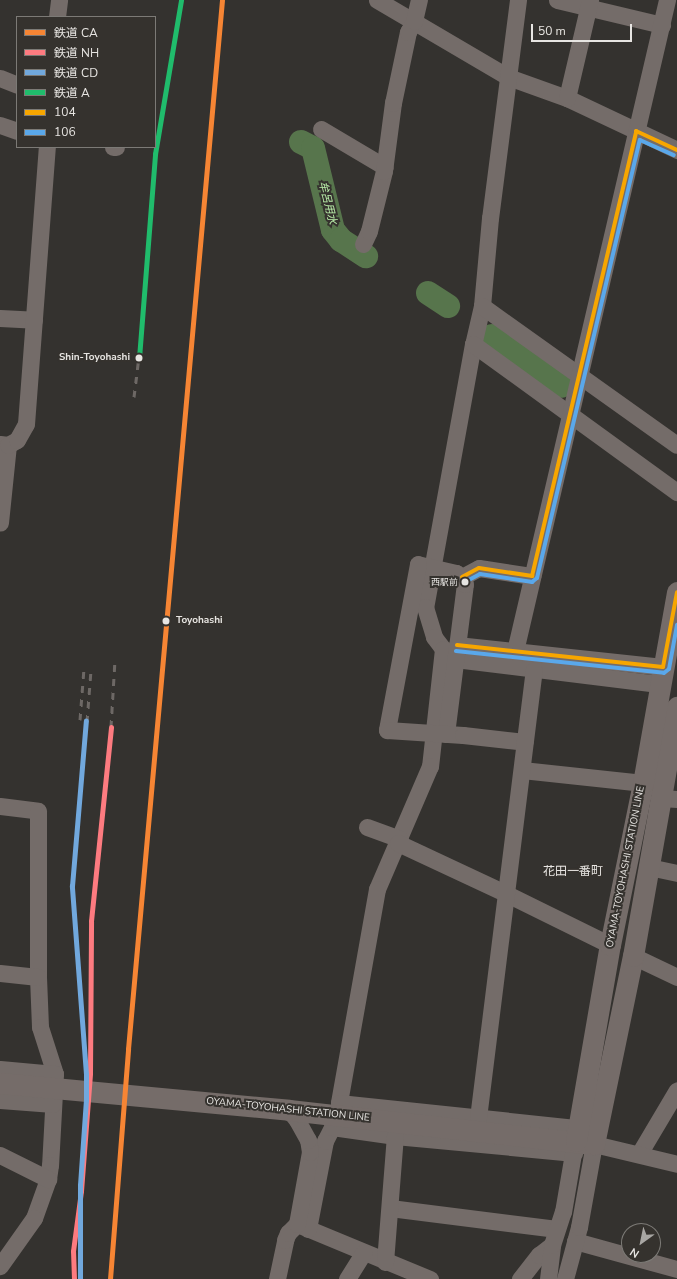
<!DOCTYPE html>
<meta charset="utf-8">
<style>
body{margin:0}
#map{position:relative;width:677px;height:1279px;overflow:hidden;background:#34322f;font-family:"Nunito Sans","Noto Sans JP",sans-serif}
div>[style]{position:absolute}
.river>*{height:24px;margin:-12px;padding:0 12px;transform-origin:12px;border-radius:12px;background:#57754c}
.minor>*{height:17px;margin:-8.5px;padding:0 8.5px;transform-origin:8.5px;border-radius:8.5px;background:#746c69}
.major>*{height:21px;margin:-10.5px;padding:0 10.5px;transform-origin:10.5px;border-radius:10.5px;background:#756c69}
.rail>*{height:3px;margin-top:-1.5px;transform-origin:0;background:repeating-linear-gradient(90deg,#6d6865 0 7px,transparent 0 14px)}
.major-bridge>*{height:21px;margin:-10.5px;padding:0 10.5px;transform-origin:10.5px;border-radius:10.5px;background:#756c69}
.bus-1>*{height:4px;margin:-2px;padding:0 2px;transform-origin:2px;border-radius:2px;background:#f7a600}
.bus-2>*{height:4px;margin:-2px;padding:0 2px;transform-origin:2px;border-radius:2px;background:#5aa8eb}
.rail-1>*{height:5px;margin:-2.5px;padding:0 2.5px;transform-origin:2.5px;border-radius:2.5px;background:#f68534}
.rail-2>*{height:5px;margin:-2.5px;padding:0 2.5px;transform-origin:2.5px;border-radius:2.5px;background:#fd7b80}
.rail-3>*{height:5px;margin:-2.5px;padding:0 2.5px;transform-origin:2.5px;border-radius:2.5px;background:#71a8dd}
.rail-4>*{height:5px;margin:-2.5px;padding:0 2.5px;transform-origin:2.5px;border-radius:2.5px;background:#20bc6c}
.dots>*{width:11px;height:11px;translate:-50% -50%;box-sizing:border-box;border:2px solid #35322e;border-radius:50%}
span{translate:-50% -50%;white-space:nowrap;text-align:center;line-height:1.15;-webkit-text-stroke:4px #35322e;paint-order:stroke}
.bus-label{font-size:9px;color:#e7e5e2}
.right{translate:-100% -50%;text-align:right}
.stop-label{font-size:10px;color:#e7e5e2;font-weight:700}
.left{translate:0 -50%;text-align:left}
.street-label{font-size:10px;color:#e7e5e2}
.water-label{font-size:11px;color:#baefaa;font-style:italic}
.quarter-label{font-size:12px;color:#e7e5e2}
.legend{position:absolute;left:16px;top:16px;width:140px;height:132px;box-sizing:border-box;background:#35322e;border:1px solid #7c7a76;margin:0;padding:5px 7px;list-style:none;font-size:12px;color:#e7e5e2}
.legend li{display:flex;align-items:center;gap:8px;height:20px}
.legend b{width:20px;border:1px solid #7c7a76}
.north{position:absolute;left:621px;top:1223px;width:40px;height:40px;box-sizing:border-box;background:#35322e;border:1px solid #7c7a76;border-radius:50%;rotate:213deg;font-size:11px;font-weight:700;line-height:16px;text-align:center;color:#e7e5e2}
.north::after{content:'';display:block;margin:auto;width:14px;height:18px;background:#a8a6a3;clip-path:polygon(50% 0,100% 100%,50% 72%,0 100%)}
.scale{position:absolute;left:531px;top:24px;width:101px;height:18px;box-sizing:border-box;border:2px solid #e7e5e2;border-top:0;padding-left:5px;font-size:12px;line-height:14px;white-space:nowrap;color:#e7e5e2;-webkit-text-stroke:3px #35322e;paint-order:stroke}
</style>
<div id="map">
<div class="river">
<div style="left:301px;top:142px;width:13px;rotate:27deg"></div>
<div style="left:313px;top:148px;width:84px;rotate:76.3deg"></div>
<div style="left:333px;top:230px;width:13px;rotate:51deg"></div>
<div style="left:341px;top:240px;width:30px;rotate:33deg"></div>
<div style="left:428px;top:293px;width:24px;rotate:33deg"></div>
<div style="left:492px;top:336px;width:85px;rotate:35.9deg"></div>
</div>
<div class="minor">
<div style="left:377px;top:0;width:152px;rotate:30.4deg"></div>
<div style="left:508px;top:77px;width:63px;rotate:19.6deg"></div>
<div style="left:567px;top:98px;width:122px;rotate:25.3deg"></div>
<div style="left:518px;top:0;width:220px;rotate:97.3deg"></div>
<div style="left:490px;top:218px;width:88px;rotate:95.2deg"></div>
<div style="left:482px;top:306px;width:39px;rotate:103deg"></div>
<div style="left:473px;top:344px;width:267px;rotate:100.3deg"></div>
<div style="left:425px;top:607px;width:31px;rotate:73deg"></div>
<div style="left:434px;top:637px;width:15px;rotate:53deg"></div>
<div style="left:443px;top:649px;width:16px;rotate:40deg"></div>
<div style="left:455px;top:659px;width:207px;rotate:7deg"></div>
<div style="left:557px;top:0;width:108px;rotate:13.4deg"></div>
<div style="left:57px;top:17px;width:17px;rotate:-83deg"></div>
<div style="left:0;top:78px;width:18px;rotate:22deg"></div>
<div style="left:567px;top:98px;width:101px;rotate:-76.8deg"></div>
<div style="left:0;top:125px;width:18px;rotate:19deg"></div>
<div style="left:321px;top:129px;width:74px;rotate:30.7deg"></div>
<div style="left:113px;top:147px;width:3px"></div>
<div style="left:363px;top:244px;width:14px;rotate:-65deg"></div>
<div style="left:369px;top:231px;width:62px;rotate:-76deg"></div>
<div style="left:384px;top:171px;width:69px;rotate:-82.5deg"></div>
<div style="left:393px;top:103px;width:73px;rotate:-78.1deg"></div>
<div style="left:408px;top:32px;width:13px;rotate:-61deg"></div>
<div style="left:414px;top:21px;width:22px;rotate:-77deg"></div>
<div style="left:482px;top:306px;width:239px;rotate:35.5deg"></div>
<div style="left:0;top:318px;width:34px;rotate:3deg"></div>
<div style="left:473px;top:344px;width:252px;rotate:36deg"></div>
<div style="left:0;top:444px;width:8px;rotate:7deg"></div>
<div style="left:8px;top:445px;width:78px;rotate:95.9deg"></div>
<div style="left:8px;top:445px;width:10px;rotate:-29deg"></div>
<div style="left:17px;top:440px;width:18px;rotate:-61deg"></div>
<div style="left:26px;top:424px;width:278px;rotate:-85.7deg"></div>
<div style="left:462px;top:577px;width:19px;rotate:-28deg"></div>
<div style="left:479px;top:568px;width:54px;rotate:8.6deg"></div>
<div style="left:457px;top:645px;width:207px;rotate:6.1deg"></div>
<div style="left:443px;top:649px;width:118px;rotate:96.3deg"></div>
<div style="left:430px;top:766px;width:134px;rotate:113.3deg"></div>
<div style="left:377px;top:889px;width:217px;rotate:100.1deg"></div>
<div style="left:339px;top:1103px;width:240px;rotate:6deg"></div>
<div style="left:515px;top:651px;width:669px;rotate:-76.86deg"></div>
<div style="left:446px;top:734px;width:151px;rotate:-82.8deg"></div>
<div style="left:465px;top:584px;width:8px;rotate:-113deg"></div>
<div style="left:462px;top:577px;width:7px;rotate:-146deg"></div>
<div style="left:456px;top:573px;width:39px;rotate:-167deg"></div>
<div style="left:418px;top:564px;width:169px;rotate:100.6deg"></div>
<div style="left:387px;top:730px;width:76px;rotate:3.8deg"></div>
<div style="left:463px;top:735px;width:62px;rotate:6.4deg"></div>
<div style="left:522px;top:770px;width:122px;rotate:6.1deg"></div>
<div style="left:661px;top:798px;width:16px;rotate:4deg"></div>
<div style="left:0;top:806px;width:38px;rotate:7deg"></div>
<div style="left:38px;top:811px;width:166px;rotate:90deg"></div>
<div style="left:38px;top:977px;width:50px;rotate:87.7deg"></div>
<div style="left:40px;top:1027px;width:49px;rotate:72.3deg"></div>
<div style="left:55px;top:1074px;width:91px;rotate:93.1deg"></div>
<div style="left:50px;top:1165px;width:14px;rotate:98deg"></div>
<div style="left:48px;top:1179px;width:41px;rotate:109.7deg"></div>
<div style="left:34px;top:1218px;width:59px;rotate:125.3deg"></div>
<div style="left:367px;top:827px;width:35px;rotate:20deg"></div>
<div style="left:398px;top:843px;width:120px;rotate:25.1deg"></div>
<div style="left:507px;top:894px;width:115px;rotate:26.3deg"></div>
<div style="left:649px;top:867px;width:29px;rotate:12deg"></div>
<div style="left:633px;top:956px;width:49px;rotate:25.5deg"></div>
<div style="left:0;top:973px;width:38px;rotate:6deg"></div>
<div style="left:0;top:1069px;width:55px;rotate:5.2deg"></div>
<div style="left:0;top:1100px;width:53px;rotate:4.3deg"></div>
<div style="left:478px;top:1118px;width:451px;rotate:-82.9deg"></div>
<div style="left:639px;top:1154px;width:74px;rotate:-59.3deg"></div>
<div style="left:0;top:1155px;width:54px;rotate:26.6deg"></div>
<div style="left:390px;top:1208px;width:168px;rotate:7.2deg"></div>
<div style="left:297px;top:1224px;width:144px;rotate:22.5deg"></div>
<div style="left:308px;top:1229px;width:90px;rotate:-79.1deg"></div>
<div style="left:325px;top:1141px;width:16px;rotate:-63deg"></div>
<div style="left:332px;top:1127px;width:64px;rotate:8.1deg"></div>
<div style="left:395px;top:1136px;width:180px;rotate:5.4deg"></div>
<div style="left:575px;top:1241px;width:106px;rotate:15.4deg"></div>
<div style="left:385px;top:1262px;width:126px;rotate:-85.5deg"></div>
<div style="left:277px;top:1279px;width:40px;rotate:-78deg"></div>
<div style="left:285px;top:1240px;width:8px;rotate:-67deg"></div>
<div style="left:288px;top:1233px;width:13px;rotate:-45deg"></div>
<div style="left:297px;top:1224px;width:73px;rotate:-79.8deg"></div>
<div style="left:310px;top:1152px;width:12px;rotate:-99deg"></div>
<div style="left:308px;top:1140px;width:23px;rotate:-119deg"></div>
<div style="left:297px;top:1120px;width:13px;rotate:-129deg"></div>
<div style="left:347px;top:1279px;width:31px;rotate:-58deg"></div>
<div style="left:520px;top:1279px;width:31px;rotate:-52deg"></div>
<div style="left:539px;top:1255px;width:16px;rotate:-38deg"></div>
<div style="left:548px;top:1279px;width:34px;rotate:-83deg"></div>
<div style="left:552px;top:1245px;width:35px;rotate:-72deg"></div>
<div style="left:563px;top:1212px;width:71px;rotate:-80.3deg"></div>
<div style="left:565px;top:1279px;width:54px;rotate:-74.9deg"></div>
<div style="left:579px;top:1227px;width:84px;rotate:-79.8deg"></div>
<div style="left:594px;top:1144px;width:85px;rotate:13.5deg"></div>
</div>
<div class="major">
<div style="left:289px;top:1110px;width:307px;rotate:6.4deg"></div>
<div style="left:594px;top:1144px;width:192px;rotate:-78.3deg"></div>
<div style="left:633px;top:956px;width:253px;rotate:-80deg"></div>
<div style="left:576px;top:1141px;width:199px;rotate:-80.2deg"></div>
<div style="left:610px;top:945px;width:165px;rotate:-78.5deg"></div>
<div style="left:643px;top:783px;width:194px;rotate:-79.9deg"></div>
</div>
<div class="rail">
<div style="left:134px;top:397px;width:39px;rotate:-83deg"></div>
<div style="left:80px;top:720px;width:52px;rotate:-85.6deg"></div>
<div style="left:87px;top:722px;width:52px;rotate:-85.6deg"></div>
<div style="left:111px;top:727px;width:67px;rotate:-86.6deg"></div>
</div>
<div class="major-bridge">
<div style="left:0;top:1083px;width:290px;rotate:5.3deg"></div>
</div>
<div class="bus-1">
<div style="left:462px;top:577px;width:19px;rotate:-28deg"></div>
<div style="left:479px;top:568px;width:54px;rotate:8.6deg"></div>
<div style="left:532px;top:576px;width:457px;rotate:-76.8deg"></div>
<div style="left:636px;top:131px;width:45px;rotate:24.9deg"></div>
<div style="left:457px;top:645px;width:207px;rotate:6.1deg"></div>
<div style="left:663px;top:667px;width:76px;rotate:-79.4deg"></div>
</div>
<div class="bus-2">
<div style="left:465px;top:582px;width:17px;rotate:-28deg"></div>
<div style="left:480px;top:574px;width:53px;rotate:8.7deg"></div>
<div style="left:532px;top:582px;width:6px;rotate:-39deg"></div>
<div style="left:537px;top:578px;width:450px;rotate:-76.8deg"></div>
<div style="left:640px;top:140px;width:37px;rotate:24deg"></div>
<div style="left:456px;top:651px;width:209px;rotate:6deg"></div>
<div style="left:664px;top:673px;width:6px;rotate:-39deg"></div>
<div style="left:669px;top:669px;width:45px;rotate:-79.7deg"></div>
</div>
<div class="rail-1">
<div style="left:110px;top:1279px;width:231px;rotate:-85.5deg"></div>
<div style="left:128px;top:1049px;width:1053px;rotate:-84.88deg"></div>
</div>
<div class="rail-2">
<div style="left:74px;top:1279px;width:28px;rotate:-92deg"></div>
<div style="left:73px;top:1251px;width:61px;rotate:-82.4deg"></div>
<div style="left:81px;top:1191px;width:118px;rotate:-85.6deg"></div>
<div style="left:90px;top:1073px;width:152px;rotate:-89.6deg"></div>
<div style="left:91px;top:921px;width:195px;rotate:-84.1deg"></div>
</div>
<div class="rail-3">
<div style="left:80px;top:1279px;width:94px;rotate:-90deg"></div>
<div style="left:80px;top:1185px;width:85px;rotate:-86deg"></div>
<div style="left:86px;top:1100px;width:26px;rotate:-90deg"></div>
<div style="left:86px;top:1074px;width:189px;rotate:-94.3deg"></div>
<div style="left:72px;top:886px;width:166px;rotate:-85.2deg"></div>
</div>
<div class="rail-4">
<div style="left:139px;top:358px;width:205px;rotate:-85.5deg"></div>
<div style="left:155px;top:154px;width:156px;rotate:-80.4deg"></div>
</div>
<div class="dots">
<div style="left:139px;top:358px;background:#e7e5e2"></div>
<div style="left:465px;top:582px;background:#e7e5e2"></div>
<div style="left:166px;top:621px;background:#e7e5e2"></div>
</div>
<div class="bus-label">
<span class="right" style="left:458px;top:582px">西駅前</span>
</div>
<div class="stop-label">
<span class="right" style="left:130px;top:358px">Shin-Toyohashi</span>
<span class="left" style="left:176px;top:621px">Toyohashi</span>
</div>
<div class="street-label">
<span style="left:626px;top:867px;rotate:-79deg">OYAMA-TOYOHASHI STATION LINE</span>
<span style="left:288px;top:1110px;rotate:6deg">OYAMA-TOYOHASHI STATION LINE</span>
</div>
<div class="water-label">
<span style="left:327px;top:203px;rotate:76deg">牟呂用水</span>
</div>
<div class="quarter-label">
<span style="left:573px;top:872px">花田一番町</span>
</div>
<ul class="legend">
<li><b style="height:5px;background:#f68534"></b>鉄道 CA</li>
<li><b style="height:5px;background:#fd7b80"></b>鉄道 NH</li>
<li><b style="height:5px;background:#71a8dd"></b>鉄道 CD</li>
<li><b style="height:5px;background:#20bc6c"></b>鉄道 A</li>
<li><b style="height:5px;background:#f7a600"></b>104</li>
<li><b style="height:5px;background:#5aa8eb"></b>106</li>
</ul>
<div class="north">N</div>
<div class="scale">50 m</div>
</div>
